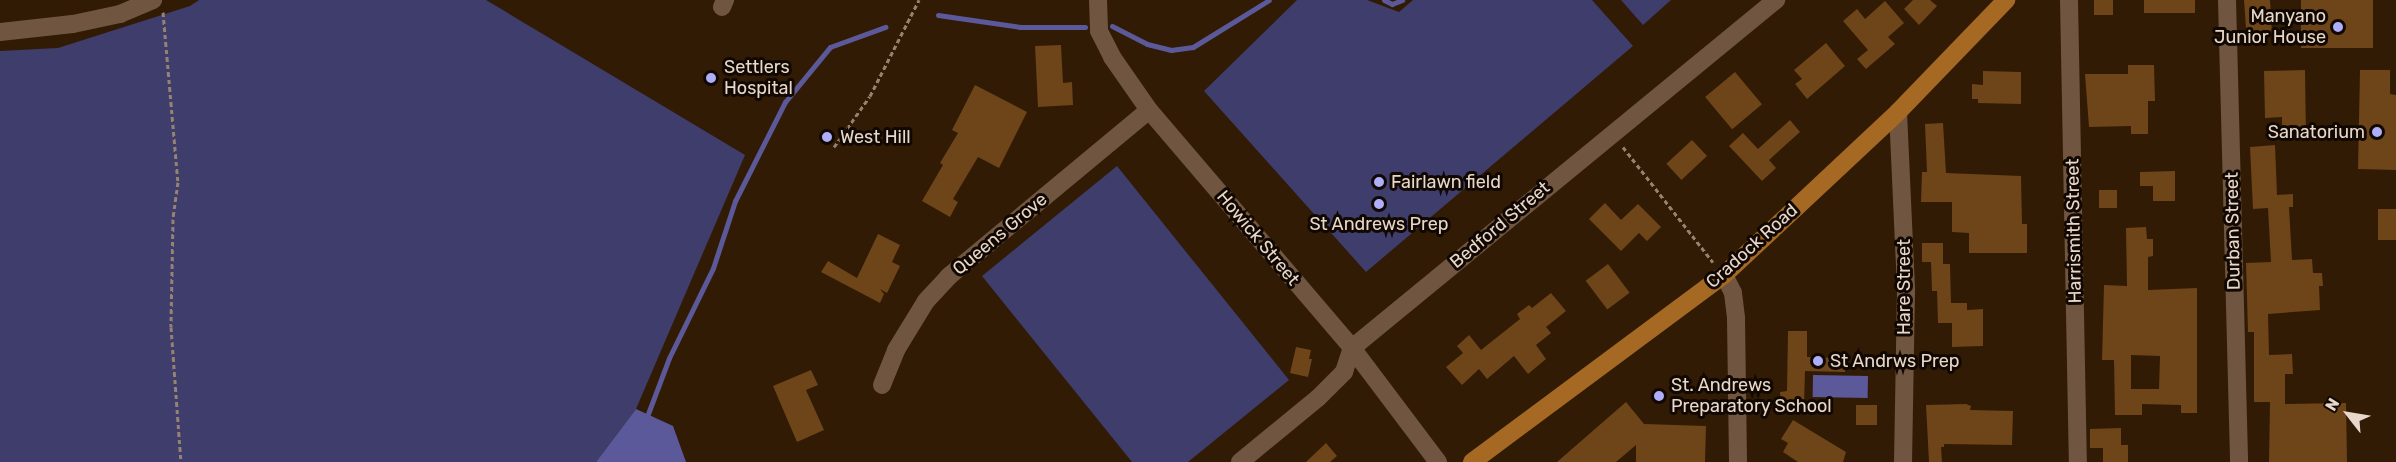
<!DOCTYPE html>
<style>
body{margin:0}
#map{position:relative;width:2396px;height:462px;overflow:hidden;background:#311b05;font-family:Rubik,sans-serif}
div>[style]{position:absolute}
.green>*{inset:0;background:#3e3d6b}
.water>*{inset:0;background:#5b5999;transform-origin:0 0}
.stream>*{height:5px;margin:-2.5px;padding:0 2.5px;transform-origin:2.5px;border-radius:2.5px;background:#5b5999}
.building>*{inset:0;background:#6e4419;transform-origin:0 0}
.path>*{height:3px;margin-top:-1.5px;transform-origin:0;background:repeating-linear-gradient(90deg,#958271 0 4.5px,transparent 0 7.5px)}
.minor>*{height:18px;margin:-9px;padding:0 9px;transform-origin:9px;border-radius:9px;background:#705640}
.major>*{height:18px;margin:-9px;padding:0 9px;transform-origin:9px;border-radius:9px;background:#a56923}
.dots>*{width:16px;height:16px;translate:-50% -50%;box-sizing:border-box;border:3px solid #120802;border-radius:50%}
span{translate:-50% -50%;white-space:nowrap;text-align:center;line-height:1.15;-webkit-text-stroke:6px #120802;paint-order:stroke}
.poi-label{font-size:18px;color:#e8d8cb}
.right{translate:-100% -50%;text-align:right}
.left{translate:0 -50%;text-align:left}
.street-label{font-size:18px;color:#e8d8cb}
.north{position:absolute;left:2318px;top:384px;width:60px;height:60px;-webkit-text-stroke:4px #120802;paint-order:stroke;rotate:301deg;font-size:16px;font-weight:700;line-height:24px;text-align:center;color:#e8d8cb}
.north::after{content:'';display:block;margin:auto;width:21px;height:27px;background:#e8d8cb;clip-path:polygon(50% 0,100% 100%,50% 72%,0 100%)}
</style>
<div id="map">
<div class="green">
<div style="clip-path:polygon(199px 0,486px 0,745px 155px,636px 409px,596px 462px,0 462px,0 51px,58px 48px,190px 6px)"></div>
<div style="clip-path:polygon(1297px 0,1367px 0,1399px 12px,1413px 0,1592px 0,1633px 46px,1366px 272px,1204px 91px)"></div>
<div style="clip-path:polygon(1621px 0,1671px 0,1643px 25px)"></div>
<div style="clip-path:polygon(1117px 166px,1289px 380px,1188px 462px,1132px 462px,982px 276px)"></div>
</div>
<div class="water">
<div style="left:1813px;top:375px;width:55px;height:22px;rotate:1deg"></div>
<div style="clip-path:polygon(636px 409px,673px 426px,686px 462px,596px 462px)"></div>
</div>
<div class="stream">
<div style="left:1384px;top:0;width:9px;rotate:27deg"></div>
<div style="left:1392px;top:4px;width:11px;rotate:-22deg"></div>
<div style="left:938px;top:15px;width:83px;rotate:8.3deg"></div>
<div style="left:1020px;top:27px;width:65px"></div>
<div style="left:1112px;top:26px;width:39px;rotate:27deg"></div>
<div style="left:1147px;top:44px;width:25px;rotate:14deg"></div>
<div style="left:1171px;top:50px;width:22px;rotate:-8deg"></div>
<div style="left:1193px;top:47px;width:89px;rotate:-31.7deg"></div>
<div style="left:646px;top:419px;width:65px;rotate:-69.3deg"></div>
<div style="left:669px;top:358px;width:100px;rotate:-63.9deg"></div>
<div style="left:713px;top:268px;width:71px;rotate:-71.8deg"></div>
<div style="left:735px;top:201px;width:111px;rotate:-63.2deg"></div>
<div style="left:785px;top:102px;width:71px;rotate:-50.7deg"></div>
<div style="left:830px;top:47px;width:59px;rotate:-20deg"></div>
</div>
<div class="building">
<div style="clip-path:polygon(1913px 0,1930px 0,1937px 6px,1919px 25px,1904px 9px)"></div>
<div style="left:2094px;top:0;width:19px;height:15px"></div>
<div style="left:2144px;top:0;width:51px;height:13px"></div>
<div style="clip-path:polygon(2244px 0,2270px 0,2272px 34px,2268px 34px,2268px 41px,2247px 42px)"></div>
<div style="left:2301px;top:0;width:72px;height:48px"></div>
<div style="clip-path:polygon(1885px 1px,1904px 23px,1888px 37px,1895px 44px,1866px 69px,1857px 59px,1868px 50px,1843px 21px,1857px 9px,1865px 19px)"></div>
<div style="clip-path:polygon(1826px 43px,1845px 66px,1807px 99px,1795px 84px,1802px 79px,1794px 70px)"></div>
<div style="clip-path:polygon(1061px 45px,1063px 83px,1072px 82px,1073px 105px,1038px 107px,1035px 46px)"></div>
<div style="clip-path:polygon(2128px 65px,2154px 65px,2155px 101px,2148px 101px,2148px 134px,2131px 134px,2131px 126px,2089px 127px,2085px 74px,2128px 74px)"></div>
<div style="clip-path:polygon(2305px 70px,2306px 137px,2282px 138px,2282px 117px,2265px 118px,2264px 71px)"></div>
<div style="clip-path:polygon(2360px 70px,2390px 70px,2390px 94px,2396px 95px,2396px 170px,2358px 169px)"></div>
<div style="clip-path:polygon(1983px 71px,2021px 72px,2021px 104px,1978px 103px,1978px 99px,1972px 99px,1972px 84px,1983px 85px)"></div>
<div style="left:1735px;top:72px;width:42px;height:39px;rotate:50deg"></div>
<div style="clip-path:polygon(975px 85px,1027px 112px,999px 168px,978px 157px,953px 199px,958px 202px,950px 217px,922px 201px,943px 165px,940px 163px,958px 133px,952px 130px)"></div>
<div style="clip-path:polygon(1790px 120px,1800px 132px,1769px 160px,1776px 168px,1762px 181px,1729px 146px,1743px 133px,1758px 149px)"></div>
<div style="clip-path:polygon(1943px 123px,1946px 173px,2021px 176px,2022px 224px,2027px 224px,2027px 253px,1969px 253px,1969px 233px,1952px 232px,1952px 202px,1921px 202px,1922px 172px,1927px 172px,1925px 124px)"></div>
<div style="left:1692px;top:140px;width:22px;height:35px;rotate:47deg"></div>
<div style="clip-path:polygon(2275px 145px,2277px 195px,2293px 194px,2293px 207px,2289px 207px,2292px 260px,2312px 259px,2313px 273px,2322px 273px,2323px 286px,2319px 286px,2320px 310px,2268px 314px,2269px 355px,2292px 354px,2293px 374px,2285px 374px,2285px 404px,2346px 403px,2347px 462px,2269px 462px,2270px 402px,2254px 402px,2254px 332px,2248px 332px,2246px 263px,2271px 262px,2268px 208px,2253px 209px,2250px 147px)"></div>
<div style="clip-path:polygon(2175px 171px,2175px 201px,2153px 201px,2153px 186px,2140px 186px,2140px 172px)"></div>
<div style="left:2117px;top:190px;width:18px;height:18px;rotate:90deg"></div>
<div style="clip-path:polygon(1605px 203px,1621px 220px,1638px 204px,1661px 227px,1647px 241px,1639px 233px,1621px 251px,1589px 219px)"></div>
<div style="left:2378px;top:209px;width:18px;height:31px"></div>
<div style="clip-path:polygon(evenodd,2146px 227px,2147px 239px,2153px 239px,2153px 256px,2148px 257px,2148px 290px,2197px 288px,2197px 413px,2181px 413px,2181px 405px,2142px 404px,2142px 415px,2115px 415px,2114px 360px,2102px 360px,2104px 285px,2127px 286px,2126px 228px,2146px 227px,2131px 355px,2160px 356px,2159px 389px,2131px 389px,2131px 355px)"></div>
<div style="clip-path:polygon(878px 234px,900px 245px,892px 262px,900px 266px,887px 293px,880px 289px,884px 294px,880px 303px,821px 272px,828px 261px,857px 278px)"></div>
<div style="clip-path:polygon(1922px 243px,1943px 243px,1943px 264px,1950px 264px,1951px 303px,1967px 303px,1967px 310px,1983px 309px,1983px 346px,1952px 347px,1952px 323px,1938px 323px,1937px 291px,1932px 291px,1931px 262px,1922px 262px)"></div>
<div style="left:1608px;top:264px;width:36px;height:28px;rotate:53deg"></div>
<div style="clip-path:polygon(1551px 293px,1566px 311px,1546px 327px,1551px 333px,1536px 345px,1546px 359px,1528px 374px,1514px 356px,1487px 379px,1479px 369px,1462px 385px,1446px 367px,1463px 353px,1457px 346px,1469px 335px,1481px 350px,1520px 319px,1517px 314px,1529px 305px,1532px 308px)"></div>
<div style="clip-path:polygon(1788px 331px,1807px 331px,1807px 357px,1845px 358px,1845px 372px,1805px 371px,1804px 405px,1781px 406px,1780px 392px,1787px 391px)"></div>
<div style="clip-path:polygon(1296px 347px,1311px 350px,1309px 359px,1312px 359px,1308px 377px,1290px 373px)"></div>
<div style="clip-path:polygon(811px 370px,818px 385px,806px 390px,824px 430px,797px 442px,773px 386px)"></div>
<div style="clip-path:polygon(1626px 402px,1644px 424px,1706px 426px,1705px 462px,1636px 462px,1636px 445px,1616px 462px,1557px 462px)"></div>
<div style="clip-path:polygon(1966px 404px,1971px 406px,1970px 410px,2013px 411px,2012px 445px,1944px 444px,1944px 447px,1941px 447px,1942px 462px,1929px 462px,1926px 405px)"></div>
<div style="left:1856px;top:405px;width:21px;height:20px"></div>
<div style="clip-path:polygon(1793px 420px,1846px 452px,1843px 462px,1798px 462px,1783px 452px,1788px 443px,1781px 439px)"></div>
<div style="clip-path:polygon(2121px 428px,2121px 445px,2128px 445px,2128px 462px,2103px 462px,2103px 448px,2090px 448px,2090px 429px)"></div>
<div style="clip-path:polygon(1326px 443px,1337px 456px,1330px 462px,1306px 462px)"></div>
</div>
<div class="path">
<div style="left:163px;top:12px;width:171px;rotate:85deg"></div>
<div style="left:178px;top:182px;width:37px;rotate:98deg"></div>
<div style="left:173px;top:219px;width:108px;rotate:91.1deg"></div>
<div style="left:171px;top:327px;width:135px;rotate:85.8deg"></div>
<div style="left:834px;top:147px;width:62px;rotate:-54.8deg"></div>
<div style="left:870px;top:96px;width:108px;rotate:-63deg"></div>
<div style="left:1623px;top:147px;width:146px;rotate:52deg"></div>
</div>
<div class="minor">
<div style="left:1098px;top:0;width:31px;rotate:88deg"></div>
<div style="left:1099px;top:31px;width:29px;rotate:63deg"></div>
<div style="left:1112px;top:57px;width:65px;rotate:55.1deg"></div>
<div style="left:1149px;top:110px;width:313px;rotate:49.5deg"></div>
<div style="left:1352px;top:348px;width:143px;rotate:53deg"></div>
<div style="left:2069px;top:0;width:462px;rotate:88.9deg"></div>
<div style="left:2227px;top:0;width:462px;rotate:88.5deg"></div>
<div style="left:722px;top:7px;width:8px;rotate:-67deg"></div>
<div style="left:0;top:32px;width:73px;rotate:-6.3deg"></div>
<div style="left:73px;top:24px;width:48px;rotate:-12deg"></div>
<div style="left:120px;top:14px;width:36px;rotate:-23deg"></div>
<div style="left:1898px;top:112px;width:179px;rotate:87.4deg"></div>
<div style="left:1906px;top:291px;width:171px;rotate:91deg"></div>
<div style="left:1724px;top:275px;width:20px;rotate:63deg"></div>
<div style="left:1733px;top:293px;width:25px;rotate:83deg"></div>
<div style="left:1736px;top:318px;width:144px;rotate:89.2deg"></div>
<div style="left:882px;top:385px;width:38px;rotate:-68deg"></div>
<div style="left:896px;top:350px;width:57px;rotate:-58.5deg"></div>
<div style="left:926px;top:301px;width:33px;rotate:-47deg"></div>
<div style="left:948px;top:277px;width:261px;rotate:-39.7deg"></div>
<div style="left:1240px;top:462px;width:101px;rotate:-39.4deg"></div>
<div style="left:1318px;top:398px;width:37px;rotate:-45deg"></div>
<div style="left:1344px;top:372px;width:25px;rotate:-72deg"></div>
<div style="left:1352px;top:348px;width:549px;rotate:-39.38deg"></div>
</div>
<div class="major">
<div style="left:1472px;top:462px;width:314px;rotate:-36.6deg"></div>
<div style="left:1724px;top:275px;width:238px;rotate:-43.1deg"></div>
<div style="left:1898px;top:112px;width:156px;rotate:-46deg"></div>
</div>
<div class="dots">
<div style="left:2338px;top:27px;background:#aeaefb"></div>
<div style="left:711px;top:78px;background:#aeaefb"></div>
<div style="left:2377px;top:132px;background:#aeaefb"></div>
<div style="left:827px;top:137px;background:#aeaefb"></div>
<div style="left:1379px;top:182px;background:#aeaefb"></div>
<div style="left:1379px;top:204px;background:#aeaefb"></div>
<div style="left:1818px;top:361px;background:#aeaefb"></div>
<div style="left:1659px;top:396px;background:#aeaefb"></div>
</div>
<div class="poi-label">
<span class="right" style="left:2326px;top:27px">Manyano<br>Junior House</span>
<span class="left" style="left:724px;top:78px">Settlers<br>Hospital</span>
<span class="right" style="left:2365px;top:132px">Sanatorium</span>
<span class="left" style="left:840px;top:137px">West Hill</span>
<span class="left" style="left:1391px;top:182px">Fairlawn field</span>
<span style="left:1379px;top:224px">St Andrews Prep</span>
<span class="left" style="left:1830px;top:361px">St Andrws Prep</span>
<span class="left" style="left:1671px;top:396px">St. Andrews<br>Preparatory School</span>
</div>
<div class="street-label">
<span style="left:1500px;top:225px;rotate:-40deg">Bedford Street</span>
<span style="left:2074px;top:231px;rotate:-91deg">Harrismith Street</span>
<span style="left:2233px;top:231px;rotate:-91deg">Durban Street</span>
<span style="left:1000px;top:234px;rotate:-40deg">Queens Grove</span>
<span style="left:1258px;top:238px;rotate:50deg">Howick Street</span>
<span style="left:1752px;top:246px;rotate:-42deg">Cradock Road</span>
<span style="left:1904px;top:287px;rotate:-90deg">Hare Street</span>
</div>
<div class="north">N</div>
</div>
